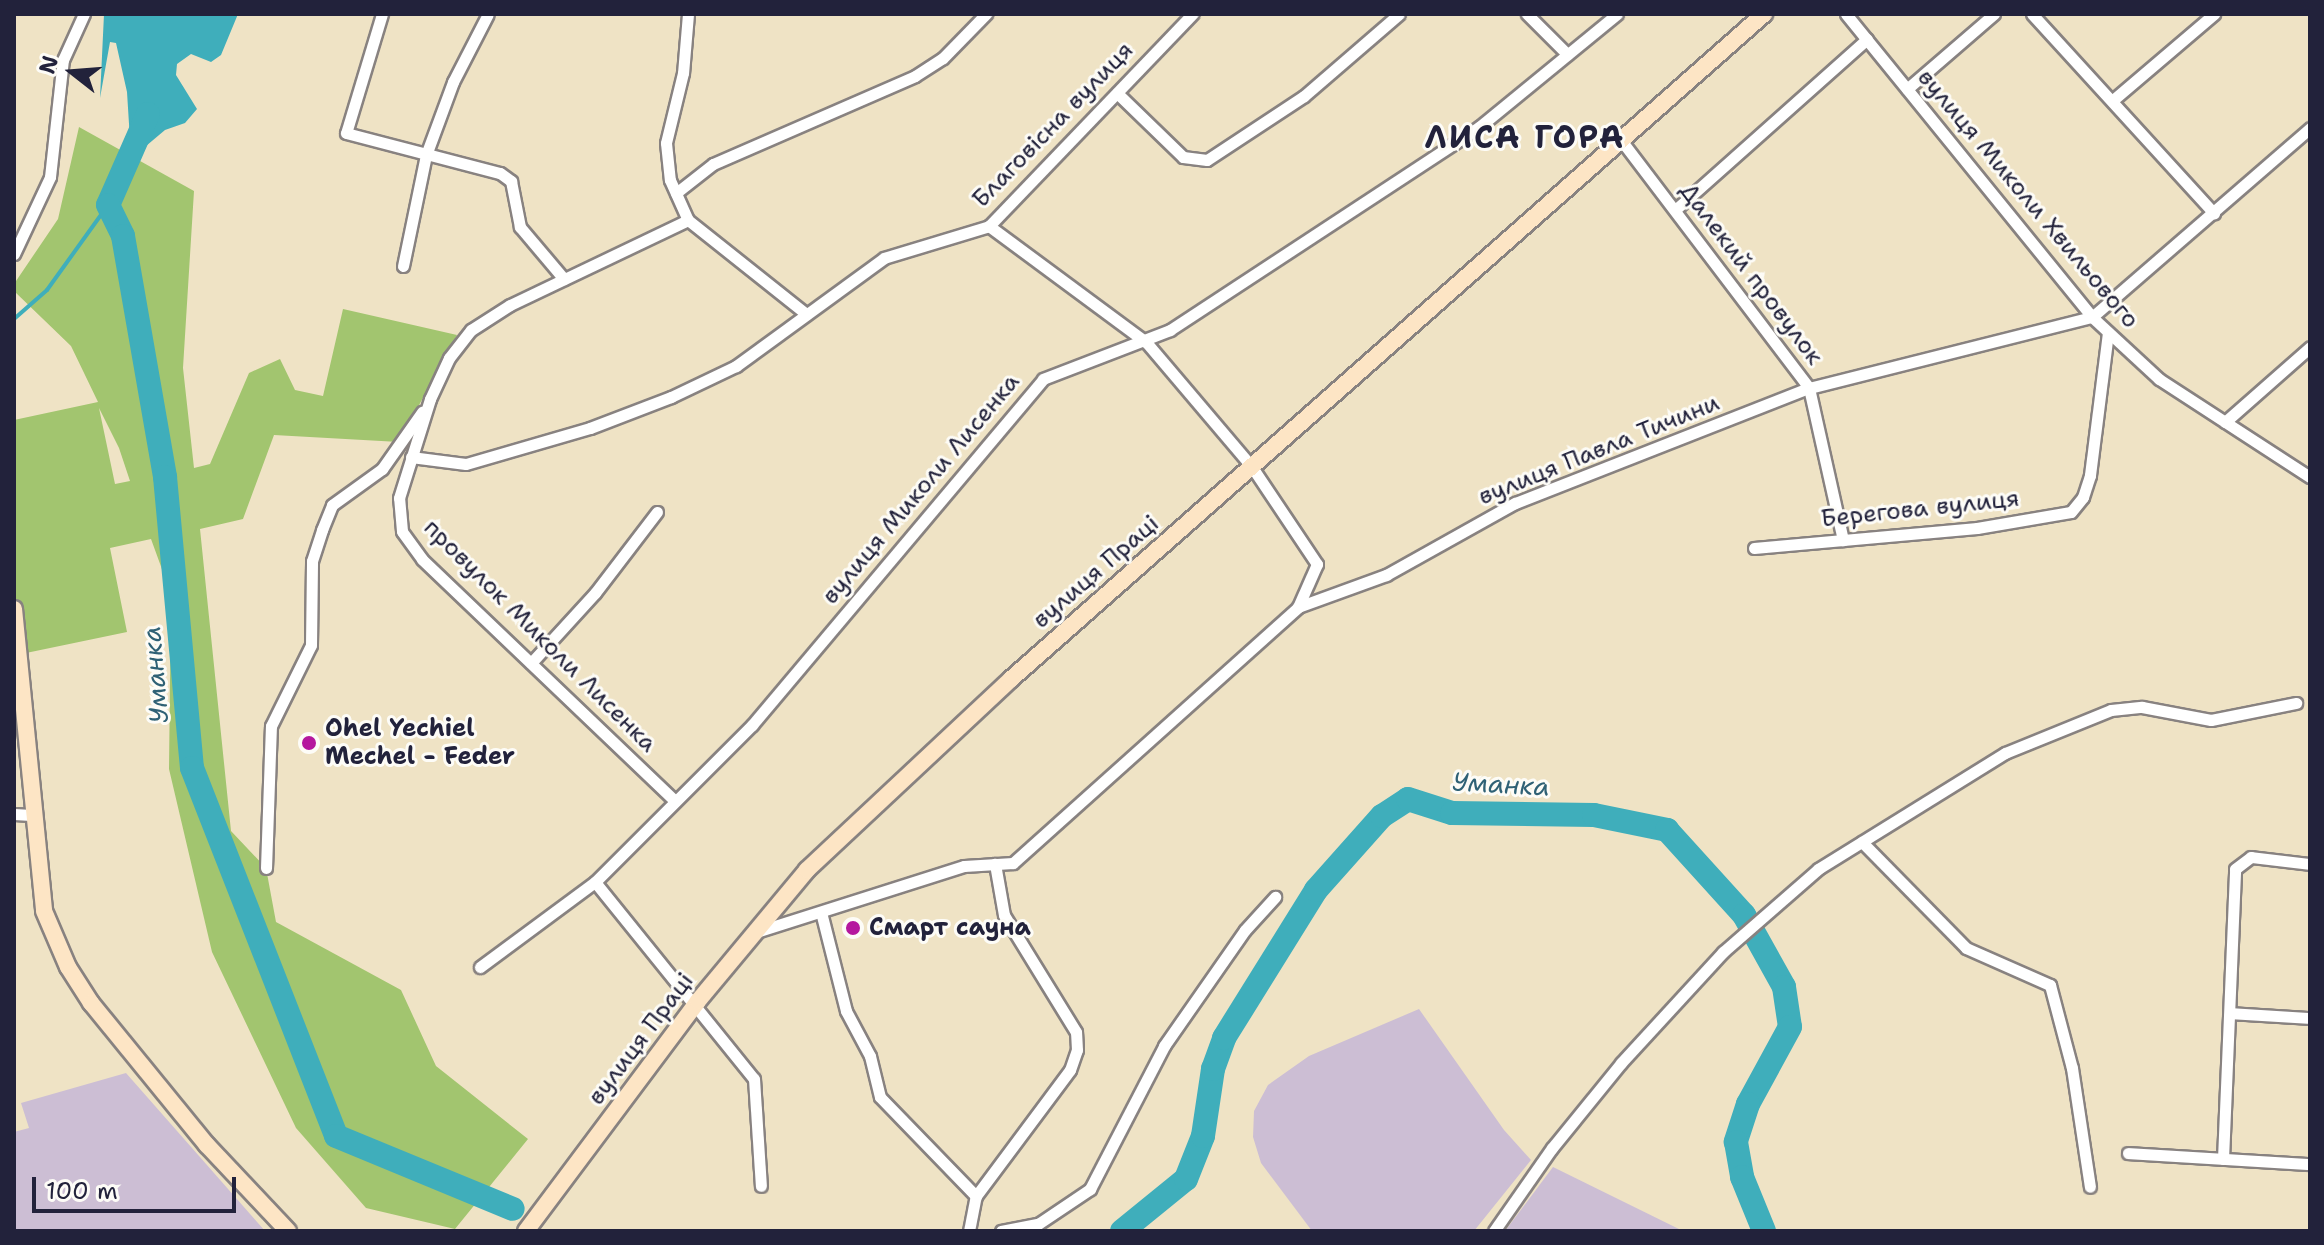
<!DOCTYPE html>
<meta charset="utf-8">
<style>
body{margin:0}
#map{position:relative;width:2324px;height:1245px;overflow:hidden;background:#efe3c5;font-family:"Shantell Sans",sans-serif}
div>[style]{position:absolute}
.industrial>*{inset:0;background:#ccbed4}
.green>*{inset:0;background:#a2c56f}
.water>*{inset:0;background:#3faebb}
.stream>*{height:4px;margin:-2px;padding:0 2px;transform-origin:2px;border-radius:2px;background:#3faebb}
.river>*{height:24px;margin:-12px;padding:0 12px;transform-origin:12px;border-radius:12px;background:#3faebb}
.roads{filter:drop-shadow(2px 0 #888280) drop-shadow(-2px 0 #888280) drop-shadow(0 2px #888280) drop-shadow(0 -2px #888280)}
.minor>*{height:11px;margin:-5.5px;padding:0 5.5px;transform-origin:5.5px;border-radius:5.5px;background:#fff}
.secondary>*{height:16px;margin:-8px;padding:0 8px;transform-origin:8px;border-radius:8px;background:#fde5c5}
.dots>*{width:22px;height:22px;translate:-50% -50%;box-sizing:border-box;border:4px solid #fdfcf7;border-radius:50%}
span{translate:-50% -50%;white-space:nowrap;text-align:center;line-height:1.15;-webkit-text-stroke:6px #fdfcf7;paint-order:stroke}
.street-label{font-size:24px;color:#22223b}
.poi-label{font-size:24px;color:#22223b;font-weight:700}
.left{translate:0 -50%;text-align:left}
.water-label{font-size:26px;color:#2f6175;font-style:italic}
.district-label{font-size:32px;color:#22223b;font-weight:700;letter-spacing:2px}
.frame{position:absolute;inset:0;border:16px solid #22223b;pointer-events:none}
.north{position:absolute;left:32px;top:32px;width:80px;height:80px;-webkit-text-stroke:6px #fdfcf7;paint-order:stroke;rotate:287deg;font-size:22px;font-weight:700;line-height:32px;text-align:center;color:#22223b}
.north::after{content:'';display:block;margin:auto;width:28px;height:36px;background:#22223b;clip-path:polygon(50% 0,100% 100%,50% 72%,0 100%)}
.scale{position:absolute;left:32px;top:1177px;width:204px;height:36px;box-sizing:border-box;border:4px solid #22223b;border-top:0;padding-left:10px;font-size:24px;line-height:28px;white-space:nowrap;color:#22223b;-webkit-text-stroke:6px #fdfcf7;paint-order:stroke}
</style>
<div id="map">
<div class="industrial">
<div style="clip-path:polygon(1419px 1009px,1504px 1130px,1531px 1160px,1474px 1231px,1312px 1231px,1261px 1163px,1253px 1137px,1254px 1111px,1268px 1085px,1309px 1056px)"></div>
<div style="clip-path:polygon(126px 1073px,265px 1231px,14px 1231px,14px 1132px,29px 1128px,21px 1103px)"></div>
<div style="clip-path:polygon(1553px 1167px,1683px 1231px,1505px 1231px)"></div>
</div>
<div class="green">
<div style="clip-path:polygon(evenodd,79px 127px,194px 191px,183px 368px,194px 468px,210px 464px,249px 373px,280px 359px,295px 390px,323px 396px,343px 309px,457px 335px,399px 442px,274px 435px,243px 519px,200px 529px,231px 831px,266px 868px,276px 922px,401px 990px,436px 1066px,528px 1139px,455px 1229px,366px 1208px,296px 1128px,212px 952px,169px 769px,171px 594px,151px 539px,110px 548px,127px 632px,26px 653px,14px 597px,14px 420px,98px 402px,71px 346px,14px 291px,14px 284px,58px 219px,79px 127px,99px 408px,119px 448px,130px 481px,115px 484px,99px 408px)"></div>
</div>
<div class="water">
<div style="clip-path:polygon(104px 14px,238px 14px,221px 55px,211px 62px,191px 54px,177px 64px,176px 75px,197px 109px,185px 123px,165px 130px,146px 146px,130px 140px,127px 92px,116px 43px,110px 42px,100px 98px)"></div>
</div>
<div class="stream">
<div style="left:14px;top:319px;width:44px;rotate:-41.3deg"></div>
<div style="left:47px;top:290px;width:105px;rotate:-54.3deg"></div>
</div>
<div class="river">
<div style="left:148px;top:114px;width:99px;rotate:113.7deg"></div>
<div style="left:108px;top:205px;width:34px;rotate:64deg"></div>
<div style="left:123px;top:236px;width:245px;rotate:80.1deg"></div>
<div style="left:165px;top:477px;width:292px;rotate:84.7deg"></div>
<div style="left:192px;top:768px;width:395px;rotate:68.6deg"></div>
<div style="left:336px;top:1136px;width:191px;rotate:22.4deg"></div>
<div style="left:1122px;top:1231px;width:82px;rotate:-39.1deg"></div>
<div style="left:1186px;top:1179px;width:46px;rotate:-68.4deg"></div>
<div style="left:1203px;top:1136px;width:68px;rotate:-81.5deg"></div>
<div style="left:1213px;top:1069px;width:33px;rotate:-70deg"></div>
<div style="left:1224px;top:1038px;width:174px;rotate:-58.1deg"></div>
<div style="left:1316px;top:890px;width:99px;rotate:-48.3deg"></div>
<div style="left:1382px;top:816px;width:31px;rotate:-33deg"></div>
<div style="left:1408px;top:799px;width:46px;rotate:17.7deg"></div>
<div style="left:1452px;top:813px;width:142px;rotate:0.8deg"></div>
<div style="left:1594px;top:815px;width:75px;rotate:11.6deg"></div>
<div style="left:1667px;top:830px;width:115px;rotate:47.8deg"></div>
<div style="left:1744px;top:915px;width:82px;rotate:60.9deg"></div>
<div style="left:1784px;top:987px;width:40px;rotate:81.5deg"></div>
<div style="left:1790px;top:1027px;width:88px;rotate:118.6deg"></div>
<div style="left:1748px;top:1104px;width:40px;rotate:108deg"></div>
<div style="left:1736px;top:1142px;width:36px;rotate:80deg"></div>
<div style="left:1742px;top:1177px;width:58px;rotate:67.8deg"></div>
</div>
<div class="roads">
<div class="minor">
<div style="left:382px;top:14px;width:124px;rotate:106.8deg"></div>
<div style="left:346px;top:133px;width:159px;rotate:14.6deg"></div>
<div style="left:500px;top:173px;width:14px;rotate:36deg"></div>
<div style="left:511px;top:181px;width:47px;rotate:78.9deg"></div>
<div style="left:520px;top:227px;width:68px;rotate:49.8deg"></div>
<div style="left:688px;top:14px;width:59px;rotate:94.8deg"></div>
<div style="left:683px;top:73px;width:72px;rotate:103.7deg"></div>
<div style="left:666px;top:143px;width:37px;rotate:84deg"></div>
<div style="left:670px;top:180px;width:44px;rotate:65.8deg"></div>
<div style="left:688px;top:220px;width:149px;rotate:38.5deg"></div>
<div style="left:1527px;top:14px;width:57px;rotate:45deg"></div>
<div style="left:1846px;top:14px;width:390px;rotate:50.9deg"></div>
<div style="left:2092px;top:317px;width:91px;rotate:42.8deg"></div>
<div style="left:2159px;top:379px;width:180px;rotate:33deg"></div>
<div style="left:2032px;top:14px;width:270px;rotate:47.6deg"></div>
<div style="left:1907px;top:89px;width:115px;rotate:-40.8deg"></div>
<div style="left:1117px;top:93px;width:92px;rotate:44.1deg"></div>
<div style="left:1183px;top:157px;width:24px;rotate:7deg"></div>
<div style="left:1207px;top:160px;width:116px;rotate:-33.4deg"></div>
<div style="left:1304px;top:96px;width:125px;rotate:-40.8deg"></div>
<div style="left:2113px;top:100px;width:133px;rotate:-40.4deg"></div>
<div style="left:1621px;top:140px;width:311px;rotate:52.8deg"></div>
<div style="left:1809px;top:388px;width:156px;rotate:77.4deg"></div>
<div style="left:676px;top:193px;width:47px;rotate:-38.1deg"></div>
<div style="left:713px;top:164px;width:220px;rotate:-23.5deg"></div>
<div style="left:915px;top:76px;width:33px;rotate:-33deg"></div>
<div style="left:943px;top:58px;width:62px;rotate:-45.7deg"></div>
<div style="left:1675px;top:210px;width:257px;rotate:-41.7deg"></div>
<div style="left:989px;top:226px;width:195px;rotate:36.5deg"></div>
<div style="left:1146px;top:342px;width:164px;rotate:49.7deg"></div>
<div style="left:1252px;top:467px;width:117px;rotate:56.2deg"></div>
<div style="left:1317px;top:564px;width:47px;rotate:113.8deg"></div>
<div style="left:14px;top:254px;width:85px;rotate:-64.9deg"></div>
<div style="left:50px;top:177px;width:118px;rotate:-83.7deg"></div>
<div style="left:63px;top:60px;width:51px;rotate:-65.5deg"></div>
<div style="left:403px;top:266px;width:113px;rotate:-78.3deg"></div>
<div style="left:426px;top:155px;width:78px;rotate:-69.7deg"></div>
<div style="left:453px;top:82px;width:76px;rotate:-62.8deg"></div>
<div style="left:2225px;top:422px;width:113px;rotate:-41.4deg"></div>
<div style="left:411px;top:457px;width:55px;rotate:7.3deg"></div>
<div style="left:466px;top:464px;width:129px;rotate:-16.2deg"></div>
<div style="left:590px;top:428px;width:87px;rotate:-20.9deg"></div>
<div style="left:671px;top:397px;width:72px;rotate:-25.5deg"></div>
<div style="left:736px;top:366px;width:183px;rotate:-36.1deg"></div>
<div style="left:884px;top:258px;width:110px;rotate:-16.9deg"></div>
<div style="left:989px;top:226px;width:294px;rotate:-46.2deg"></div>
<div style="left:1754px;top:548px;width:224px;rotate:-5.1deg"></div>
<div style="left:1977px;top:528px;width:95px;rotate:-9.7deg"></div>
<div style="left:2071px;top:512px;width:19px;rotate:-51deg"></div>
<div style="left:2083px;top:497px;width:23px;rotate:-72deg"></div>
<div style="left:2090px;top:475px;width:143px;rotate:-82.8deg"></div>
<div style="left:531px;top:663px;width:95px;rotate:-47.6deg"></div>
<div style="left:595px;top:593px;width:102px;rotate:-52.6deg"></div>
<div style="left:675px;top:801px;width:350px;rotate:-136.3deg"></div>
<div style="left:422px;top:559px;width:34px;rotate:-126deg"></div>
<div style="left:402px;top:531px;width:33px;rotate:-95deg"></div>
<div style="left:399px;top:498px;width:104px;rotate:-72.6deg"></div>
<div style="left:430px;top:399px;width:45px;rotate:-65.1deg"></div>
<div style="left:449px;top:358px;width:36px;rotate:-52deg"></div>
<div style="left:471px;top:330px;width:46px;rotate:-32.7deg"></div>
<div style="left:510px;top:305px;width:197px;rotate:-25.5deg"></div>
<div style="left:14px;top:814px;width:17px;rotate:3deg"></div>
<div style="left:1862px;top:842px;width:148px;rotate:45.5deg"></div>
<div style="left:1966px;top:948px;width:92px;rotate:23.8deg"></div>
<div style="left:2050px;top:985px;width:86px;rotate:75.2deg"></div>
<div style="left:2072px;top:1068px;width:120px;rotate:81.4deg"></div>
<div style="left:266px;top:868px;width:142px;rotate:-88deg"></div>
<div style="left:271px;top:726px;width:90px;rotate:-63.7deg"></div>
<div style="left:311px;top:645px;width:84px;rotate:-89.3deg"></div>
<div style="left:312px;top:561px;width:33px;rotate:-72deg"></div>
<div style="left:322px;top:530px;width:27px;rotate:-68deg"></div>
<div style="left:332px;top:505px;width:62px;rotate:-35.8deg"></div>
<div style="left:382px;top:469px;width:70px;rotate:-54.9deg"></div>
<div style="left:595px;top:882px;width:253px;rotate:51.1deg"></div>
<div style="left:754px;top:1079px;width:107px;rotate:86.3deg"></div>
<div style="left:821px;top:912px;width:102px;rotate:75.8deg"></div>
<div style="left:846px;top:1011px;width:51px;rotate:61.9deg"></div>
<div style="left:870px;top:1056px;width:42px;rotate:76.3deg"></div>
<div style="left:880px;top:1097px;width:138px;rotate:45.9deg"></div>
<div style="left:756px;top:932px;width:218px;rotate:-17.6deg"></div>
<div style="left:964px;top:866px;width:49px;rotate:-3.5deg"></div>
<div style="left:1013px;top:863px;width:383px;rotate:-41.9deg"></div>
<div style="left:1298px;top:607px;width:94px;rotate:-20deg"></div>
<div style="left:1386px;top:575px;width:148px;rotate:-29.2deg"></div>
<div style="left:1515px;top:503px;width:316px;rotate:-21.4deg"></div>
<div style="left:1809px;top:388px;width:292px;rotate:-14.1deg"></div>
<div style="left:2092px;top:317px;width:289px;rotate:-40.9deg"></div>
<div style="left:480px;top:967px;width:143px;rotate:-36.5deg"></div>
<div style="left:595px;top:882px;width:222px;rotate:-45deg"></div>
<div style="left:752px;top:725px;width:452px;rotate:-49.9deg"></div>
<div style="left:1043px;top:379px;width:136px;rotate:-21.1deg"></div>
<div style="left:1170px;top:330px;width:370px;rotate:-33.3deg"></div>
<div style="left:1479px;top:127px;width:178px;rotate:-39.3deg"></div>
<div style="left:2230px;top:1013px;width:80px;rotate:3.6deg"></div>
<div style="left:2128px;top:1153px;width:182px;rotate:3.5deg"></div>
<div style="left:2223px;top:1159px;width:290px;rotate:-87.6deg"></div>
<div style="left:2235px;top:869px;width:20px;rotate:-37deg"></div>
<div style="left:2251px;top:857px;width:59px;rotate:6.8deg"></div>
<div style="left:969px;top:1231px;width:36px;rotate:-79deg"></div>
<div style="left:976px;top:1196px;width:157px;rotate:-53.3deg"></div>
<div style="left:1070px;top:1070px;width:21px;rotate:-71deg"></div>
<div style="left:1077px;top:1050px;width:18px;rotate:-93deg"></div>
<div style="left:1076px;top:1032px;width:137px;rotate:-121.6deg"></div>
<div style="left:1004px;top:915px;width:52px;rotate:-100deg"></div>
<div style="left:1001px;top:1231px;width:38px;rotate:-11deg"></div>
<div style="left:1038px;top:1224px;width:63px;rotate:-33.9deg"></div>
<div style="left:1090px;top:1189px;width:161px;rotate:-62.6deg"></div>
<div style="left:1164px;top:1046px;width:141px;rotate:-55.1deg"></div>
<div style="left:1245px;top:930px;width:45px;rotate:-47.7deg"></div>
<div style="left:1494px;top:1231px;width:101px;rotate:-55.1deg"></div>
<div style="left:1552px;top:1148px;width:109px;rotate:-50.9deg"></div>
<div style="left:1621px;top:1063px;width:151px;rotate:-47.4deg"></div>
<div style="left:1723px;top:952px;width:126px;rotate:-41.1deg"></div>
<div style="left:1818px;top:869px;width:220px;rotate:-31.8deg"></div>
<div style="left:2005px;top:753px;width:114px;rotate:-22.1deg"></div>
<div style="left:2111px;top:710px;width:31px;rotate:-6deg"></div>
<div style="left:2142px;top:707px;width:70px;rotate:10.7deg"></div>
<div style="left:2211px;top:720px;width:87px;rotate:-11.3deg"></div>
</div>
<div class="secondary">
<div style="left:14px;top:609px;width:303px;rotate:84.3deg"></div>
<div style="left:44px;top:911px;width:61px;rotate:66.8deg"></div>
<div style="left:68px;top:967px;width:43px;rotate:57.4deg"></div>
<div style="left:91px;top:1003px;width:183px;rotate:50.8deg"></div>
<div style="left:207px;top:1145px;width:118px;rotate:46.7deg"></div>
<div style="left:526px;top:1231px;width:287px;rotate:-53.2deg"></div>
<div style="left:698px;top:1001px;width:170px;rotate:-50.2deg"></div>
<div style="left:807px;top:870px;width:279px;rotate:-43.1deg"></div>
<div style="left:1011px;top:679px;width:1005px;rotate:-41.45deg"></div>
</div>
</div>
<div class="dots">
<div style="left:309px;top:743px;background:#b5179e"></div>
<div style="left:853px;top:928px;background:#b5179e"></div>
</div>
<div class="street-label">
<span style="left:1053px;top:125px;rotate:-46deg">Благовісна вулиця</span>
<span style="left:2028px;top:199px;rotate:50deg">вулиця Миколи Хвильового</span>
<span style="left:1751px;top:274px;rotate:53deg">Далекий провулок</span>
<span style="left:1599px;top:450px;rotate:-22deg">вулиця Павла Тичини</span>
<span style="left:921px;top:489px;rotate:-50deg">вулиця Миколи Лисенка</span>
<span style="left:1920px;top:509px;rotate:-6deg">Берегова вулиця</span>
<span style="left:1096px;top:572px;rotate:-41deg">вулиця Праці</span>
<span style="left:540px;top:636px;rotate:45deg">провулок Миколи Лисенка</span>
<span style="left:641px;top:1039px;rotate:-53deg">вулиця Праці</span>
</div>
<div class="poi-label">
<span class="left" style="left:325px;top:743px">Ohel Yechiel<br>Mechel - Feder</span>
<span class="left" style="left:869px;top:928px">Смарт сауна</span>
</div>
<div class="water-label">
<span style="left:155px;top:675px;rotate:-95deg">Уманка</span>
<span style="left:1501px;top:784px;rotate:3deg">Уманка</span>
</div>
<div class="district-label">
<span style="left:1525px;top:137px">ЛИСА ГОРА</span>
</div>
<div class="frame"></div>
<div class="north">N</div>
<div class="scale">100 m</div>
</div>
